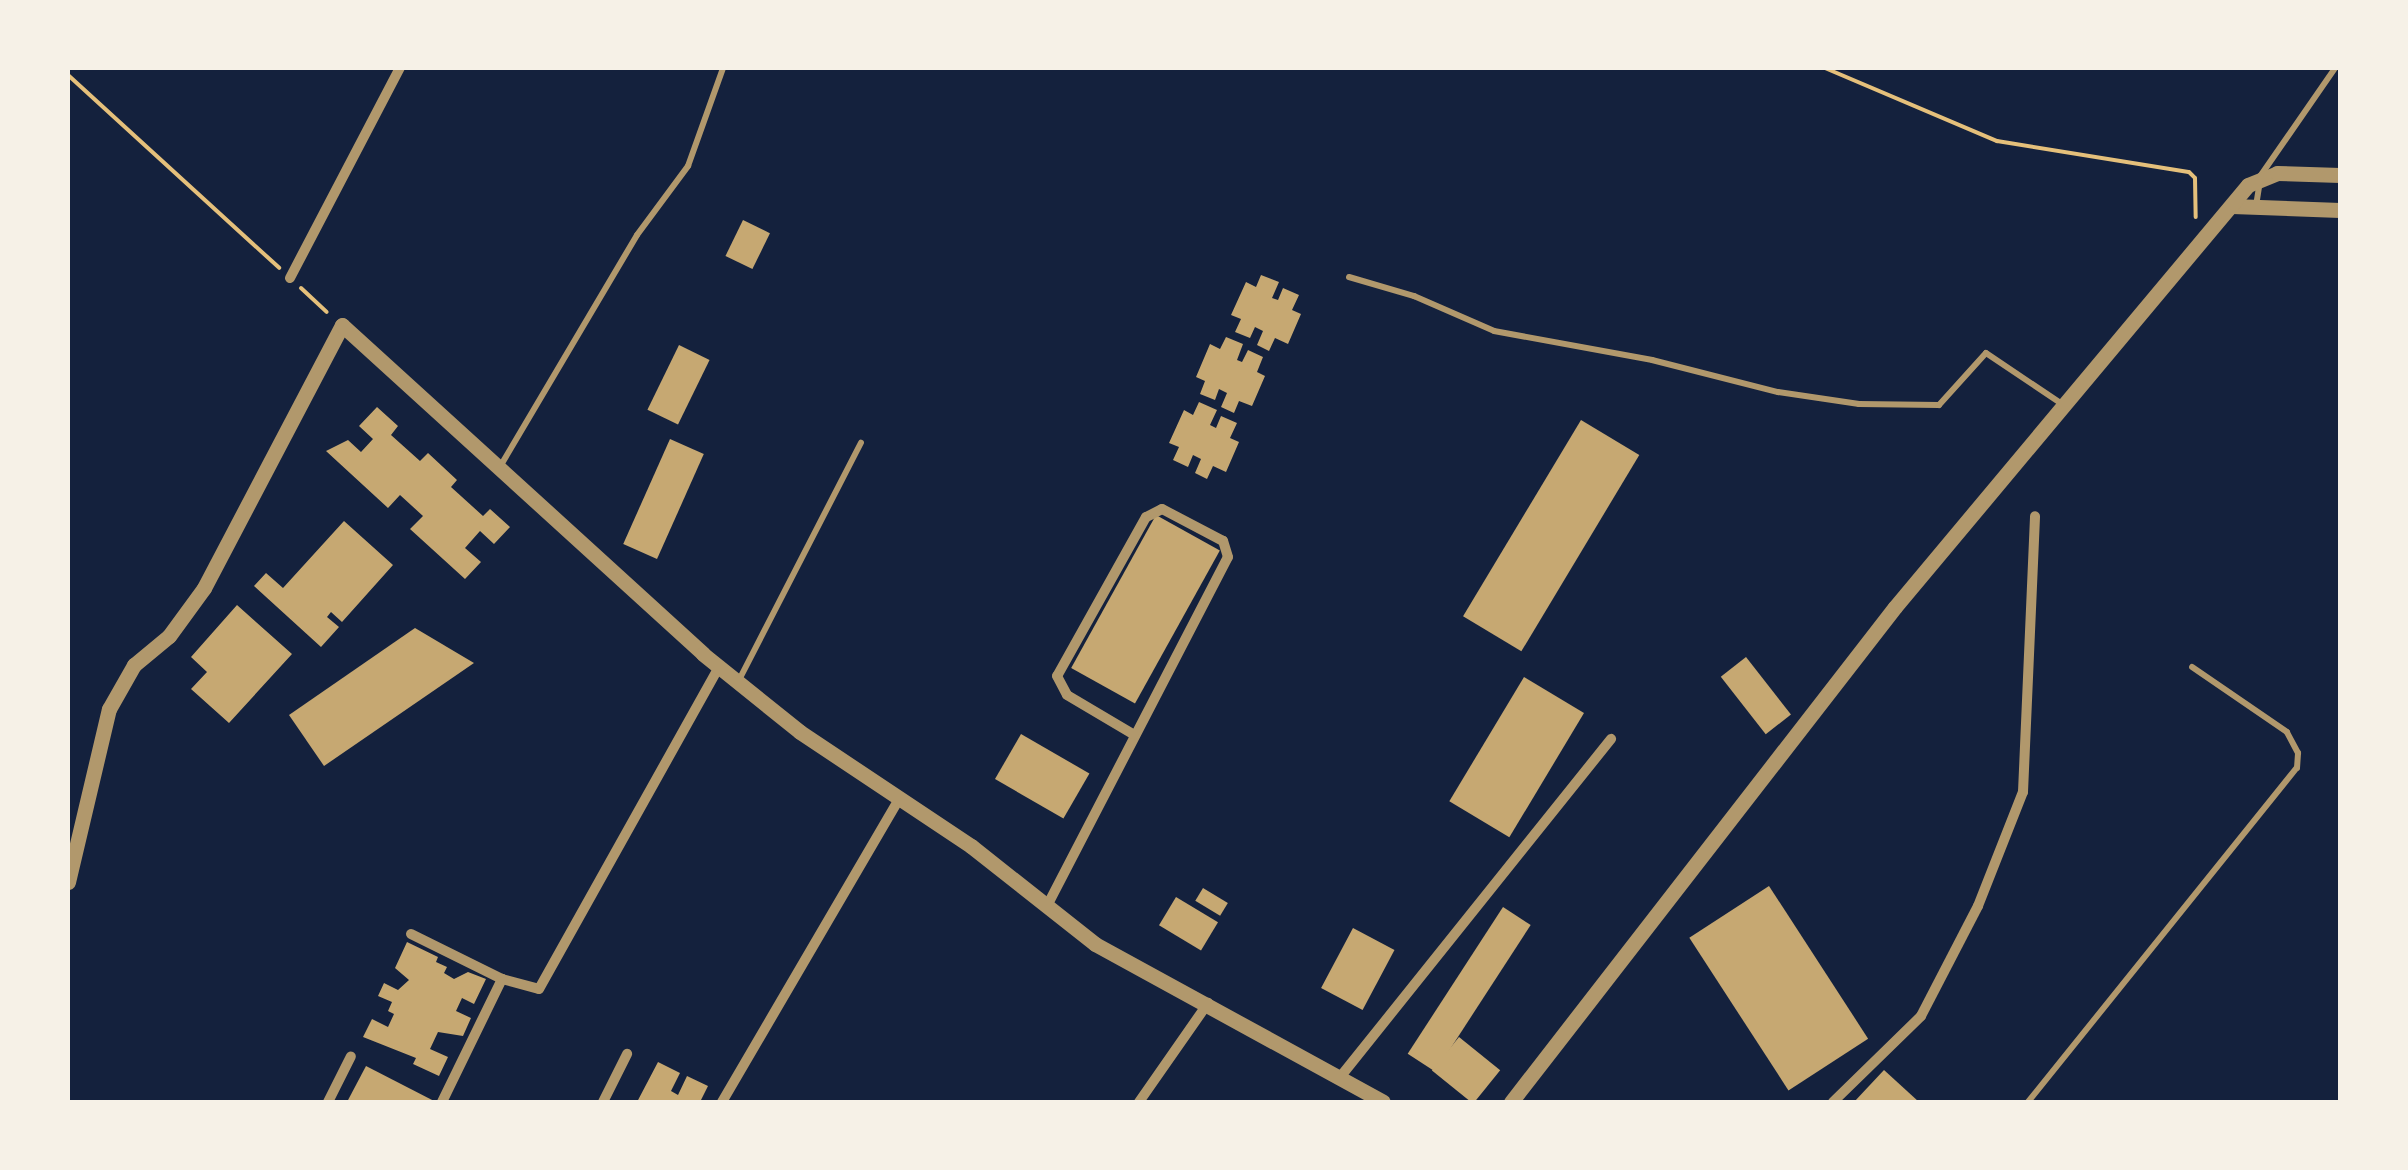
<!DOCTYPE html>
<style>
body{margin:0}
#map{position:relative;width:2408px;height:1170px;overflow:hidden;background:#14213d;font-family:Barlow,sans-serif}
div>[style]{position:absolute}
.building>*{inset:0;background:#c6a872;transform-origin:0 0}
.path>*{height:4px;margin:-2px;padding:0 2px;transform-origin:2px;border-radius:2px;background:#e5c07b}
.service>*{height:6px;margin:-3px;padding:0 3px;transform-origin:3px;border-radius:3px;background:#b1986c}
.minor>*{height:10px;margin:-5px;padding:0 5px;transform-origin:5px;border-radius:5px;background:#b1986c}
.tertiary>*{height:15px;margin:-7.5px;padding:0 7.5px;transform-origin:7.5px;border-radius:7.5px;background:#b1986c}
span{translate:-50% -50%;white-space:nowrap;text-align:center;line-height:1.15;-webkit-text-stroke:8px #f6f1e7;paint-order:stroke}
.frame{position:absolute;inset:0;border:70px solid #f6f1e7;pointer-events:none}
</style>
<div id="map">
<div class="building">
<div style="left:743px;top:220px;width:30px;height:40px;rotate:26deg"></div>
<div style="clip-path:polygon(1261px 275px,1279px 282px,1272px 298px,1278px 300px,1283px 288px,1299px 295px,1292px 310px,1301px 314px,1288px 344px,1275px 338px,1269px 351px,1257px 345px,1263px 331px,1255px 327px,1250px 338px,1235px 332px,1241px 319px,1231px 315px,1246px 282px,1256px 287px)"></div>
<div style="clip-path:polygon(1226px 337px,1243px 344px,1237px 360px,1242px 362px,1248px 350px,1263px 357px,1257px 372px,1265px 376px,1252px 406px,1239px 401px,1234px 413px,1221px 407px,1227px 393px,1219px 389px,1215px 400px,1200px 394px,1205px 381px,1196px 377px,1210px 344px,1220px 349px)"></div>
<div style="left:679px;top:345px;width:34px;height:72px;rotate:26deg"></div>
<div style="clip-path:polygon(1199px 402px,1217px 410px,1210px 425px,1216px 428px,1221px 416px,1237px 423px,1230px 438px,1239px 442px,1226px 472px,1213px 466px,1207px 479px,1195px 473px,1201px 459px,1193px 455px,1188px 467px,1173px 460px,1179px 447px,1169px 443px,1184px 410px,1193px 415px)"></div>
<div style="clip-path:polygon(377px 407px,398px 426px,391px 435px,420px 461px,428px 453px,457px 480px,451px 487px,483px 516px,490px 509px,510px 527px,494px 544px,480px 531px,465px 548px,481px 562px,465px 579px,410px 529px,423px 516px,400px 495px,388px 508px,326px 451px,348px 440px,361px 452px,373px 439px,359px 426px)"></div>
<div style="left:1581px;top:420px;width:68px;height:229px;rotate:31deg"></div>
<div style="left:670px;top:439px;width:37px;height:115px;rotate:24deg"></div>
<div style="left:1156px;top:515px;width:73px;height:175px;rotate:29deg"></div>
<div style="clip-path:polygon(344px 521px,393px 565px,342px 622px,331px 612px,327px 617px,339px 627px,321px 647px,254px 586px,266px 573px,283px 588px)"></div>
<div style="clip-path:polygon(237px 605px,292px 654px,229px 723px,191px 689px,207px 672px,191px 657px)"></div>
<div style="clip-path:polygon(415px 628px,474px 663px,324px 766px,289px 715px)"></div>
<div style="left:1746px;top:657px;width:73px;height:32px;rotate:52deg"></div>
<div style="left:1524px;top:677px;width:70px;height:145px;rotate:31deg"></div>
<div style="left:1021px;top:734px;width:79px;height:52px;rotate:30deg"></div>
<div style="left:1769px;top:886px;width:182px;height:95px;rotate:57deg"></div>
<div style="left:1203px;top:888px;width:29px;height:15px;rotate:31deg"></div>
<div style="left:1176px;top:897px;width:49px;height:33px;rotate:31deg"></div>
<div style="left:1503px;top:907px;width:33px;height:175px;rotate:33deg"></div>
<div style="left:1353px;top:928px;width:47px;height:68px;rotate:28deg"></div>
<div style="clip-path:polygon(407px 942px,438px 957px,436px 962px,447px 967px,444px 973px,454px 979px,468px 972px,486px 979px,474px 1004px,462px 998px,456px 1011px,471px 1018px,463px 1036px,438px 1032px,430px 1049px,448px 1057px,439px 1076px,413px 1064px,416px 1058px,363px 1037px,372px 1019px,388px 1027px,394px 1014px,388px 1011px,392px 1002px,378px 996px,384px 983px,398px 990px,409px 980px,395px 968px)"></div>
<div style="left:1459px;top:1037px;width:53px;height:43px;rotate:39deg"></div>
<div style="clip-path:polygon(658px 1062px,680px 1073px,671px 1091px,678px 1095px,687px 1076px,708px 1086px,700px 1102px,637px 1102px)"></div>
<div style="clip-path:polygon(366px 1066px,436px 1102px,347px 1102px)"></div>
<div style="clip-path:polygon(1884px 1070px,1919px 1102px,1854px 1102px)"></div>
</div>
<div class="path">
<div style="left:1825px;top:68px;width:187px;rotate:23deg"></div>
<div style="left:1997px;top:141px;width:194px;rotate:9.2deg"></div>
<div style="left:2189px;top:172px;width:8px;rotate:45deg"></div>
<div style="left:2195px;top:178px;width:39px;rotate:89deg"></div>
<div style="left:68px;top:75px;width:286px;rotate:42.4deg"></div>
<div style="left:301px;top:288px;width:35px;rotate:43deg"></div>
</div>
<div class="service">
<div style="left:2256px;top:206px;width:31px;rotate:-81deg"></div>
<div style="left:2261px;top:175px;width:130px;rotate:-55.3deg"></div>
<div style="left:1349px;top:277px;width:68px;rotate:16.3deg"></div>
<div style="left:1414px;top:296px;width:87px;rotate:23.6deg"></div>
<div style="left:1494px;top:331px;width:161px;rotate:10.4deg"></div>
<div style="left:1652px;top:360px;width:130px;rotate:14.3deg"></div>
<div style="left:1778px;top:392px;width:82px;rotate:8.4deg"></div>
<div style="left:1859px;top:404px;width:80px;rotate:0.7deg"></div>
<div style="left:1939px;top:405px;width:70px;rotate:-47.9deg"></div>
<div style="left:1986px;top:353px;width:92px;rotate:33.9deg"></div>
<div style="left:501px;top:465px;width:267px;rotate:-59.4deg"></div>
<div style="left:637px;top:235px;width:86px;rotate:-53.5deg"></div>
<div style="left:688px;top:166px;width:104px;rotate:-70.3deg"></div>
<div style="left:738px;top:682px;width:269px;rotate:-62.8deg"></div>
<div style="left:2028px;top:1102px;width:429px;rotate:-51.2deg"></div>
<div style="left:2297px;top:768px;width:15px;rotate:-86deg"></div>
<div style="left:2298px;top:753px;width:24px;rotate:-118deg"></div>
<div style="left:2287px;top:732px;width:115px;rotate:-145.6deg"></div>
</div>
<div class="minor">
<div style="left:290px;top:278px;width:237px;rotate:-62.4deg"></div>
<div style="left:1047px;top:906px;width:393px;rotate:-62.6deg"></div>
<div style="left:1228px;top:557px;width:17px;rotate:-107deg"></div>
<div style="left:1223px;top:541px;width:69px;rotate:-152.3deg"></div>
<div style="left:1162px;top:509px;width:18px;rotate:153deg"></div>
<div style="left:1146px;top:517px;width:182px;rotate:119.2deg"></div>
<div style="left:1057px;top:676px;width:21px;rotate:62deg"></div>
<div style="left:1067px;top:695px;width:77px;rotate:30.6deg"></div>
<div style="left:411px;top:934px;width:102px;rotate:26.3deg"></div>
<div style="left:502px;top:979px;width:38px;rotate:15deg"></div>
<div style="left:539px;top:989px;width:369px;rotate:-60.8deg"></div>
<div style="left:1341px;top:1076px;width:432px;rotate:-51.3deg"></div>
<div style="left:328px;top:1102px;width:51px;rotate:-63.4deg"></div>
<div style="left:442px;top:1102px;width:137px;rotate:-64deg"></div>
<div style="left:603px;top:1102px;width:54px;rotate:-63.4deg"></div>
<div style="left:722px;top:1102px;width:353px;rotate:-59.7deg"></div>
<div style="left:1139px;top:1102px;width:121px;rotate:-55.1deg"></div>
<div style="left:1833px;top:1102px;width:123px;rotate:-44.3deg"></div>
<div style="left:1921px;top:1016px;width:124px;rotate:-62.6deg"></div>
<div style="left:1978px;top:906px;width:123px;rotate:-68.5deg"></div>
<div style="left:2023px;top:792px;width:276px;rotate:-87.5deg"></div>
</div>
<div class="tertiary">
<div style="left:2232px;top:206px;width:108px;rotate:2.1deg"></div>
<div style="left:68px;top:882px;width:178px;rotate:-76.7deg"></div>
<div style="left:109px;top:709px;width:51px;rotate:-60.4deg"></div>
<div style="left:134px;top:665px;width:45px;rotate:-39.6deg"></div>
<div style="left:169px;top:636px;width:59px;rotate:-53.9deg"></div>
<div style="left:204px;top:588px;width:297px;rotate:-62.3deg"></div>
<div style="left:342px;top:325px;width:488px;rotate:42.3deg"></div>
<div style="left:703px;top:654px;width:124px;rotate:38.8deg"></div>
<div style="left:800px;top:732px;width:206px;rotate:33.7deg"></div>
<div style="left:971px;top:846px;width:158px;rotate:38.3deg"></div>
<div style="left:1095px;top:944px;width:328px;rotate:28.7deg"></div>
<div style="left:1511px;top:1102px;width:626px;rotate:-52.2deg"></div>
<div style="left:1895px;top:607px;width:550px;rotate:-50.09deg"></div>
<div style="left:2248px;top:185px;width:31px;rotate:-22deg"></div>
<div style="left:2277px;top:173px;width:63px;rotate:1.8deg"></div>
</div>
<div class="frame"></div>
</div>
